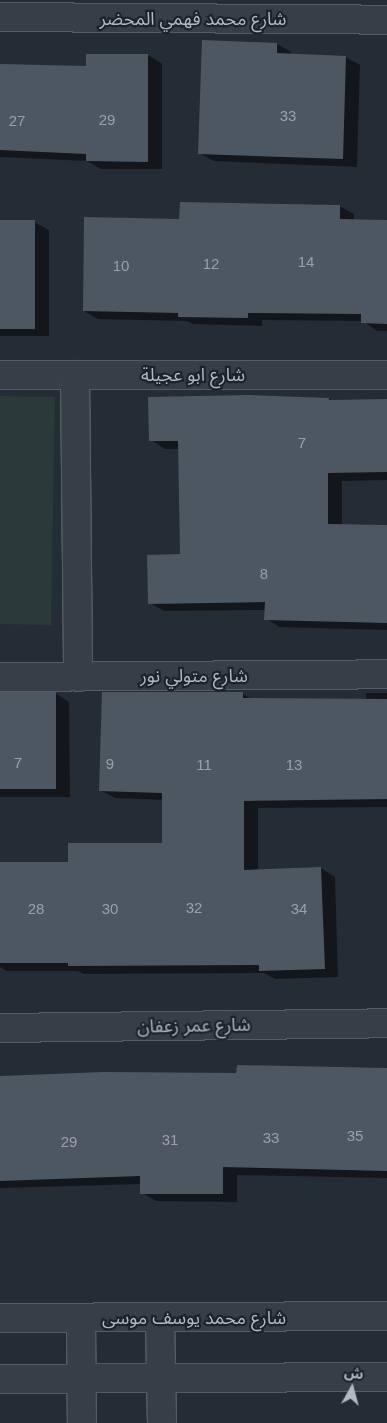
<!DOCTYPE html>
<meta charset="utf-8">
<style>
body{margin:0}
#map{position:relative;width:387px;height:1423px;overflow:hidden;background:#242c36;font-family:Helvetica,"Noto Sans Arabic",sans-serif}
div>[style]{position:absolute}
.green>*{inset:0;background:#293a39;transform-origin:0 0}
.shadow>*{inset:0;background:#0007}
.building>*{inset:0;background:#4d5762;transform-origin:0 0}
.roads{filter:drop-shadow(1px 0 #555c65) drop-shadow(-1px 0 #555c65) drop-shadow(0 1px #555c65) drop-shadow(0 -1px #555c65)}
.minor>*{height:28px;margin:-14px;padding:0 14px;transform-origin:14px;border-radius:14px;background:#373e47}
span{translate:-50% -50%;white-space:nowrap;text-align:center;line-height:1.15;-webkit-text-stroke:4.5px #1d232c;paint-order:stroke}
.number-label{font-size:15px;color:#99a0ab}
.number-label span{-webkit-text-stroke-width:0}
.street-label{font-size:18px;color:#b2b9c3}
.north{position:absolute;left:327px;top:1363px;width:50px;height:50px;-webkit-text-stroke:4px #1d232c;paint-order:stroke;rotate:7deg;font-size:14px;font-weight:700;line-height:20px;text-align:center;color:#b2b9c3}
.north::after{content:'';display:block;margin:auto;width:18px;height:22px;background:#b2b9c3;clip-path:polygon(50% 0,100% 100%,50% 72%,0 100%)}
</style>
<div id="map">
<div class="green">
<div style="left:0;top:396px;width:55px;height:228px;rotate:1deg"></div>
</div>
<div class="shadow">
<div style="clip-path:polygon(203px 41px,277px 44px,291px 52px,291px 55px,345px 57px,360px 65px,357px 167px,214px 161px,199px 153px)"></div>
<div style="clip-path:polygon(148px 55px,162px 64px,162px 169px,101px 169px,87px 161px,0 157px,0 65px,87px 68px)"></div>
<div style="clip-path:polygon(339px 206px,354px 214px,354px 221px,387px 221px,387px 331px,377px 331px,363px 321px,262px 320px,262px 326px,193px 324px,187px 321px,98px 319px,84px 311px,181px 221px)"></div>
<div style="clip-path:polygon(0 222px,34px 222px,49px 230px,49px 336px,0 336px)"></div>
<div style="clip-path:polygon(248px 397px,329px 399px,333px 401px,387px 401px,387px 480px,342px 481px,342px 526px,387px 526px,387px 630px,280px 627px,266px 619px,266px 610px,164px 611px,150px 603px,181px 556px,179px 449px,165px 449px,151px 440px)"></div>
<div style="clip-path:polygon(0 693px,55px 693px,69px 702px,70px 797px,0 797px)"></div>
<div style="clip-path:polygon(366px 693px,387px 693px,387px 807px,258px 808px,258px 870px,321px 868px,335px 877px,338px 977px,275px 979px,264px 973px,84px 974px,78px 971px,7px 971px,0 967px,0 863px,69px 863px,163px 844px,163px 800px,115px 798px,100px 790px,243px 694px,253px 700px,366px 700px)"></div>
<div style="clip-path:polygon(387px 1069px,387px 1178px,237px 1175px,237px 1202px,156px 1201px,142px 1193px,142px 1184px,0 1188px,0 1076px,237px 1074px)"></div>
</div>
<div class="building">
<div style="clip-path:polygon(202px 40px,277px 43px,277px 53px,346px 56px,343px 159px,198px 154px)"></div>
<div style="clip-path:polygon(86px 54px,148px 54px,148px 162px,86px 161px,86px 154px,0 150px,0 64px,86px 66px)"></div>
<div style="clip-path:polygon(180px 202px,340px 205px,340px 219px,387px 220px,387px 324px,361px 323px,361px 314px,248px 313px,248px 318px,178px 317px,178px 313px,83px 311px,84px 217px,179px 219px)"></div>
<div style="left:0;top:220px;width:35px;height:109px"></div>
<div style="clip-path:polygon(248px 395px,329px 398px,329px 400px,387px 399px,387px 472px,328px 473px,328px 524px,387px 525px,387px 623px,264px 620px,265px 602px,148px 604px,147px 555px,180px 554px,178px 441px,149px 441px,148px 397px)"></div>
<div style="left:56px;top:692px;width:97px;height:56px;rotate:90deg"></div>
<div style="clip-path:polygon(102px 692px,243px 692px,243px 698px,387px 699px,387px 799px,244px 801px,244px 870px,321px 867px,325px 969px,259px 971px,259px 965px,68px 966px,68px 963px,0 963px,0 862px,68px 862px,68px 843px,162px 843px,162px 793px,99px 791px)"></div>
<div style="clip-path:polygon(237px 1065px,387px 1068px,387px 1171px,223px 1167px,223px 1194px,140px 1194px,140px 1176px,0 1181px,0 1076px,104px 1072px,236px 1073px)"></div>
</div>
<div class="roads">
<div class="minor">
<div style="left:0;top:17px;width:387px;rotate:0.4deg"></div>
<div style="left:0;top:375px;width:387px"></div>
<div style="left:75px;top:375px;width:302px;rotate:89.4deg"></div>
<div style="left:0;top:677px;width:387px;rotate:-0.4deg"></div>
<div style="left:0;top:1028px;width:387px;rotate:-0.7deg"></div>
<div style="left:0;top:1318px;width:387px;rotate:-0.3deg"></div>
<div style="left:81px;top:1318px;width:105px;rotate:89.5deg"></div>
<div style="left:160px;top:1319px;width:104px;rotate:88.9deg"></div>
<div style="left:0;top:1379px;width:387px;rotate:-0.3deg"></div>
</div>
</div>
<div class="number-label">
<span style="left:288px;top:116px">33</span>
<span style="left:107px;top:120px">29</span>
<span style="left:17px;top:121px">27</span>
<span style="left:306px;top:262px">14</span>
<span style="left:211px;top:264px">12</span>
<span style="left:121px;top:266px">10</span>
<span style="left:302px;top:443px">7</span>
<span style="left:264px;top:574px">8</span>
<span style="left:18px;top:763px">7</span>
<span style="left:110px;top:764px">9</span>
<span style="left:204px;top:765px">11</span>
<span style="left:294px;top:765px">13</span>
<span style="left:194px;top:908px">32</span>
<span style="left:36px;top:909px">28</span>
<span style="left:110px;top:909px">30</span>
<span style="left:299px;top:909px">34</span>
<span style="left:355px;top:1136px">35</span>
<span style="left:271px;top:1138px">33</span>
<span style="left:170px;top:1140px">31</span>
<span style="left:69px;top:1142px">29</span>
</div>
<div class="street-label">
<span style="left:193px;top:19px">شارع محمد فهمي المحضر</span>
<span style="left:193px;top:375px">شارع ابو عجيلة</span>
<span style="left:194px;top:676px">شارع متولي نور</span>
<span style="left:194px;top:1026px;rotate:-1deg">شارع عمر زعفان</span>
<span style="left:194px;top:1318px">شارع محمد يوسف موسى</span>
</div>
<div class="north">ش</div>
</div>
